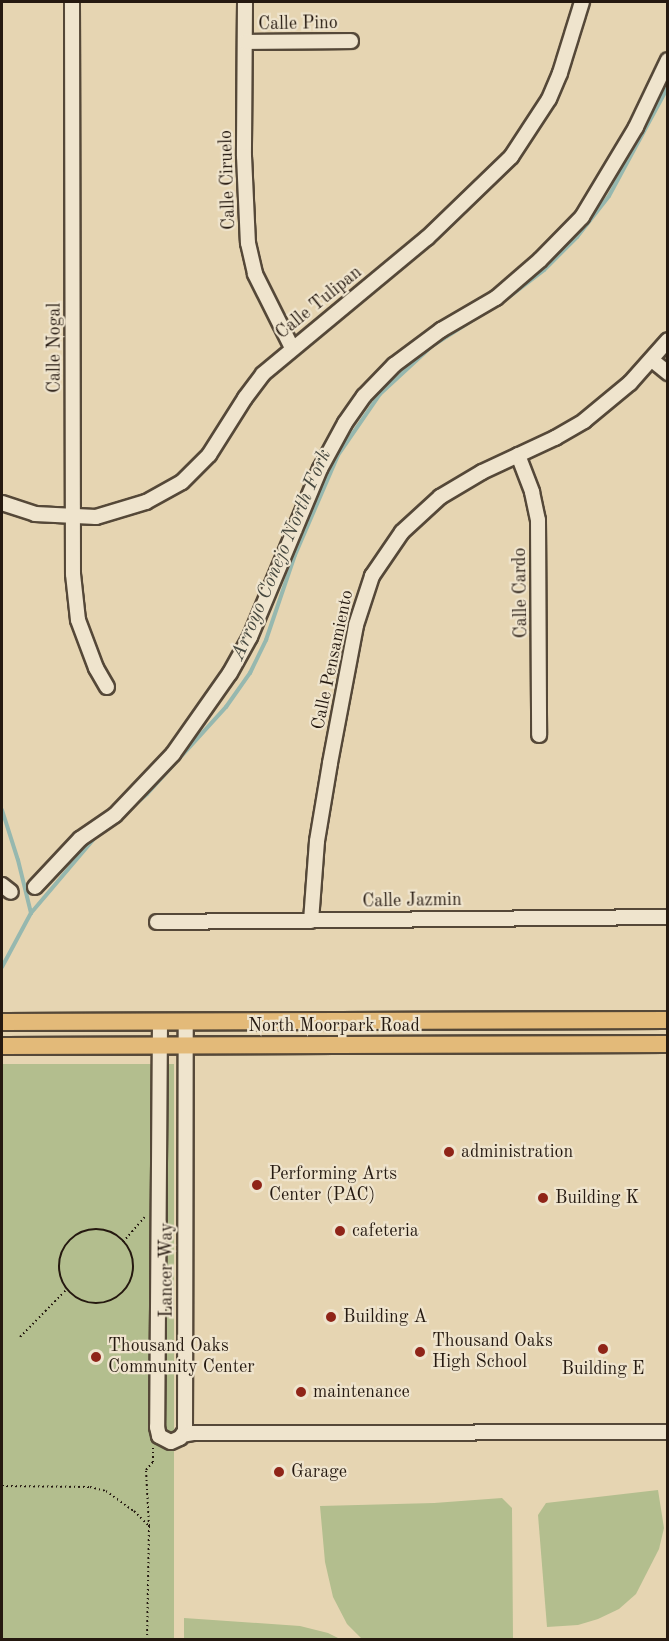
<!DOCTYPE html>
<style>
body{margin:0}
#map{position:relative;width:669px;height:1641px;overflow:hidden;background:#e6d5b2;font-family:"Old Standard TT",serif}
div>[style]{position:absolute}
.green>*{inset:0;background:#b3be8e;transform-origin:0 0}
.stream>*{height:4px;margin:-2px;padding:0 2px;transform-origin:2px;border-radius:2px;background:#96b8af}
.path>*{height:2px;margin-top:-1px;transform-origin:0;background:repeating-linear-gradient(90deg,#251910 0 1.5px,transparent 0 4.5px)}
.path>.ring{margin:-1px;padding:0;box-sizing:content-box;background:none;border:2px solid #251910;border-radius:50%}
.roads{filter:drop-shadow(2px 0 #554838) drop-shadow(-2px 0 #554838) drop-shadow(0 2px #554838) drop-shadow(0 -2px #554838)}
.minor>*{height:14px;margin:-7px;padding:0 7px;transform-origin:7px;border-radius:7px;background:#efe4cd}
.major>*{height:16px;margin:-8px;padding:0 8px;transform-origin:8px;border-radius:8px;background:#e3ba79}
.dots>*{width:16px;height:16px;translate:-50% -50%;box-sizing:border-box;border:3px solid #efe4cd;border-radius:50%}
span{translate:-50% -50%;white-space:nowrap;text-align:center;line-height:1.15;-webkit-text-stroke:4.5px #efe4cd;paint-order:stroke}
.street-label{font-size:18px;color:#251910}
.poi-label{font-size:18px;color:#251910}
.left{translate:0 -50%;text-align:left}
.water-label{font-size:20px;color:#474940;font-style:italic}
.frame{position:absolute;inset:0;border:3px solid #251910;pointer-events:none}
</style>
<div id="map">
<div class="green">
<div style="left:174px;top:1064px;width:575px;height:172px;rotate:90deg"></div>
<div style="clip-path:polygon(658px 1490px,664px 1528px,659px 1549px,636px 1594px,619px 1609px,598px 1619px,578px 1625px,547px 1627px,538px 1515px,546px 1503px)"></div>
<div style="clip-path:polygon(502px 1498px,512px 1508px,513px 1639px,362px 1639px,347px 1624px,333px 1597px,325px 1562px,320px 1506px,434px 1503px)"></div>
<div style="clip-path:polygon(184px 1618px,300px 1626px,328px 1633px,340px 1639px,184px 1639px)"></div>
</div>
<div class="stream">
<div style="left:132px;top:807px;width:20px;rotate:-41deg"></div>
<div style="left:147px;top:794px;width:118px;rotate:-47.8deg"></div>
<div style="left:226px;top:707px;width:42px;rotate:-54.8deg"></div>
<div style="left:250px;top:673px;width:37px;rotate:-64deg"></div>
<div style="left:266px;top:640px;width:90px;rotate:-71.2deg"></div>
<div style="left:295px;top:555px;width:109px;rotate:-66.7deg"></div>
<div style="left:338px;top:455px;width:74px;rotate:-55.5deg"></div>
<div style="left:380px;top:394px;width:71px;rotate:-42.7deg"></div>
<div style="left:432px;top:346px;width:91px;rotate:-32.5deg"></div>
<div style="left:509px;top:297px;width:44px;rotate:-37.6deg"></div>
<div style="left:544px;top:270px;width:47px;rotate:-45deg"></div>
<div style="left:577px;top:237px;width:52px;rotate:-52deg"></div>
<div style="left:609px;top:196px;width:124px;rotate:-61.6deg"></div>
<div style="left:2px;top:810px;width:52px;rotate:72.3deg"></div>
<div style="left:18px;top:860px;width:55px;rotate:76.2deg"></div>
<div style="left:2px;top:967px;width:61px;rotate:-61.8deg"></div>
<div style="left:31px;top:913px;width:104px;rotate:-49.7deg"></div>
</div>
<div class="path">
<div class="ring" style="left:59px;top:1229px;width:72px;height:72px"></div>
<div style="left:123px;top:1242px;width:33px;rotate:-49deg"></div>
<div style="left:20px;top:1337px;width:67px;rotate:-45.6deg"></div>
<div style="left:2px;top:1486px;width:88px;rotate:0.7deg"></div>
<div style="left:90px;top:1487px;width:16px;rotate:14deg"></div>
<div style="left:106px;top:1491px;width:34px;rotate:36deg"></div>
<div style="left:134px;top:1511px;width:21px;rotate:45deg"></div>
<div style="left:149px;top:1526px;width:114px;rotate:91deg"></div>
<div style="left:149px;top:1526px;width:56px;rotate:-93.1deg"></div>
<div style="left:146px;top:1470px;width:11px;rotate:-49deg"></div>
<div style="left:153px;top:1462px;width:14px;rotate:-90deg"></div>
</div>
<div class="roads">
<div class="minor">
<div style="left:72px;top:2px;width:572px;rotate:89.9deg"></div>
<div style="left:73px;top:574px;width:46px;rotate:83.8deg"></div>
<div style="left:78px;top:620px;width:51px;rotate:69.4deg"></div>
<div style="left:96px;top:668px;width:22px;rotate:60deg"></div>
<div style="left:245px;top:2px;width:154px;rotate:90.4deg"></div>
<div style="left:244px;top:156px;width:87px;rotate:87.4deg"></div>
<div style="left:248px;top:243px;width:32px;rotate:77deg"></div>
<div style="left:255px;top:274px;width:83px;rotate:63.4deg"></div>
<div style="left:245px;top:42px;width:106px;rotate:-0.5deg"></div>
<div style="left:652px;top:360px;width:21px;rotate:39deg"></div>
<div style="left:518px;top:455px;width:40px;rotate:69deg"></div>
<div style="left:532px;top:492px;width:29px;rotate:78deg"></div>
<div style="left:538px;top:520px;width:215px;rotate:89.7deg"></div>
<div style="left:2px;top:503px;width:35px;rotate:18deg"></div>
<div style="left:35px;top:514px;width:61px;rotate:2.8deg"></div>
<div style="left:96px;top:517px;width:52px;rotate:-16.7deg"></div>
<div style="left:146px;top:502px;width:41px;rotate:-29.1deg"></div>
<div style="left:182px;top:482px;width:38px;rotate:-45deg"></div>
<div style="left:209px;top:455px;width:67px;rotate:-57.7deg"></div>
<div style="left:245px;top:398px;width:30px;rotate:-53deg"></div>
<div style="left:263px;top:374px;width:213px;rotate:-39.7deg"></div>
<div style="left:427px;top:238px;width:117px;rotate:-44deg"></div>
<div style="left:511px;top:157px;width:69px;rotate:-56.8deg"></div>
<div style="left:549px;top:99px;width:28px;rotate:-67deg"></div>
<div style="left:560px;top:73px;width:74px;rotate:-72.8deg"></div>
<div style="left:2px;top:885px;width:11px;rotate:38deg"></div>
<div style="left:35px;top:887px;width:66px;rotate:-46.8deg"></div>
<div style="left:80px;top:839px;width:42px;rotate:-34.4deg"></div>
<div style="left:115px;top:815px;width:84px;rotate:-46.4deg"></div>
<div style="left:173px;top:754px;width:99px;rotate:-54.9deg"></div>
<div style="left:230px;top:673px;width:41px;rotate:-60.9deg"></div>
<div style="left:250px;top:637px;width:182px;rotate:-67.4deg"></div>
<div style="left:320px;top:469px;width:52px;rotate:-61.5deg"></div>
<div style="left:345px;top:423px;width:33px;rotate:-55deg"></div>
<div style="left:364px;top:396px;width:43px;rotate:-45.9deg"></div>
<div style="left:394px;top:365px;width:59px;rotate:-36.7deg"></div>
<div style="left:441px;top:330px;width:64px;rotate:-30.2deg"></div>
<div style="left:496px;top:298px;width:58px;rotate:-40.8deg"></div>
<div style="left:540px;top:260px;width:60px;rotate:-45.7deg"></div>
<div style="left:582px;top:217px;width:105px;rotate:-59deg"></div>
<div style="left:636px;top:127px;width:74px;rotate:-64.5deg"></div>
<div style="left:311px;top:921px;width:80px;rotate:-85.7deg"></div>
<div style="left:317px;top:841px;width:79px;rotate:-80.5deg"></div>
<div style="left:330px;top:763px;width:140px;rotate:-79.3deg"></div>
<div style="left:356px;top:625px;width:52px;rotate:-71.9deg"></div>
<div style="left:372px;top:576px;width:53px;rotate:-55.7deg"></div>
<div style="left:402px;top:532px;width:52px;rotate:-42.6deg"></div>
<div style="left:440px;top:497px;width:49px;rotate:-30.8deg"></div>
<div style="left:482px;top:472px;width:81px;rotate:-25deg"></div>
<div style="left:555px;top:438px;width:34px;rotate:-30deg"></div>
<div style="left:584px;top:421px;width:60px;rotate:-39.6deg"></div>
<div style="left:630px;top:383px;width:57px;rotate:-48.5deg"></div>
<div style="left:157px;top:922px;width:511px;rotate:-0.56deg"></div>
<div style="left:160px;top:1021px;width:406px;rotate:90.4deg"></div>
<div style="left:157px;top:1427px;width:9px;rotate:77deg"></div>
<div style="left:159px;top:1436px;width:13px;rotate:27deg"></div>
<div style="left:171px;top:1442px;width:10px;rotate:-24deg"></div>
<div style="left:180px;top:1438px;width:9px;rotate:-54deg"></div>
<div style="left:185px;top:1431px;width:410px;rotate:-89.9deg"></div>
<div style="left:183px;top:1435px;width:10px;rotate:-11deg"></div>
<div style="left:193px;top:1433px;width:475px;rotate:-0.1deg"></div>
</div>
<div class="major">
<div style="left:2px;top:1022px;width:666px;rotate:-0.17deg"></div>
<div style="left:2px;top:1046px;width:666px;rotate:-0.17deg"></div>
</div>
</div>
<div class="dots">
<div style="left:449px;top:1152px;background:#8f2418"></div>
<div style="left:257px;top:1185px;background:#8f2418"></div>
<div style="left:543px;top:1198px;background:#8f2418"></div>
<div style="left:340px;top:1231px;background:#8f2418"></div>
<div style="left:331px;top:1317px;background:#8f2418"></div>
<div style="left:603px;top:1349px;background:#8f2418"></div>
<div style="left:420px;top:1352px;background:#8f2418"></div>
<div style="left:96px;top:1357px;background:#8f2418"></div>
<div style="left:301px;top:1392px;background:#8f2418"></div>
<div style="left:279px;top:1472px;background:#8f2418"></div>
</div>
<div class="street-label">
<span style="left:298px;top:24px;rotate:-1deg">Calle Pino</span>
<span style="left:228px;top:180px;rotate:-92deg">Calle Ciruelo</span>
<span style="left:319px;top:303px;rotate:-39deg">Calle Tulipan</span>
<span style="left:55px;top:348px;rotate:-90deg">Calle Nogal</span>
<span style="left:521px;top:593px;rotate:-91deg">Calle Cardo</span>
<span style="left:333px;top:660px;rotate:-78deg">Calle Pensamiento</span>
<span style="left:412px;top:901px;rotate:-1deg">Calle Jazmin</span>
<span style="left:334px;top:1026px">North Moorpark Road</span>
<span style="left:167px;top:1270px;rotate:-90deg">Lancer Way</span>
</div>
<div class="poi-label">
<span class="left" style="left:461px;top:1152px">administration</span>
<span class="left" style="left:269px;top:1185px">Performing Arts<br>Center (PAC)</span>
<span class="left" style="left:555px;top:1198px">Building K</span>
<span class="left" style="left:352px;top:1231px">cafeteria</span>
<span class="left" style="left:343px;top:1317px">Building A</span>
<span class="left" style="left:432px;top:1352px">Thousand Oaks<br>High School</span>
<span class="left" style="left:108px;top:1357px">Thousand Oaks<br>Community Center</span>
<span style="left:603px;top:1369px">Building E</span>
<span class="left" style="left:313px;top:1392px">maintenance</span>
<span class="left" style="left:291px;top:1472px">Garage</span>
</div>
<div class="water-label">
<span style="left:282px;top:555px;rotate:-67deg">Arroyo Conejo North Fork</span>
</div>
<div class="frame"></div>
</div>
